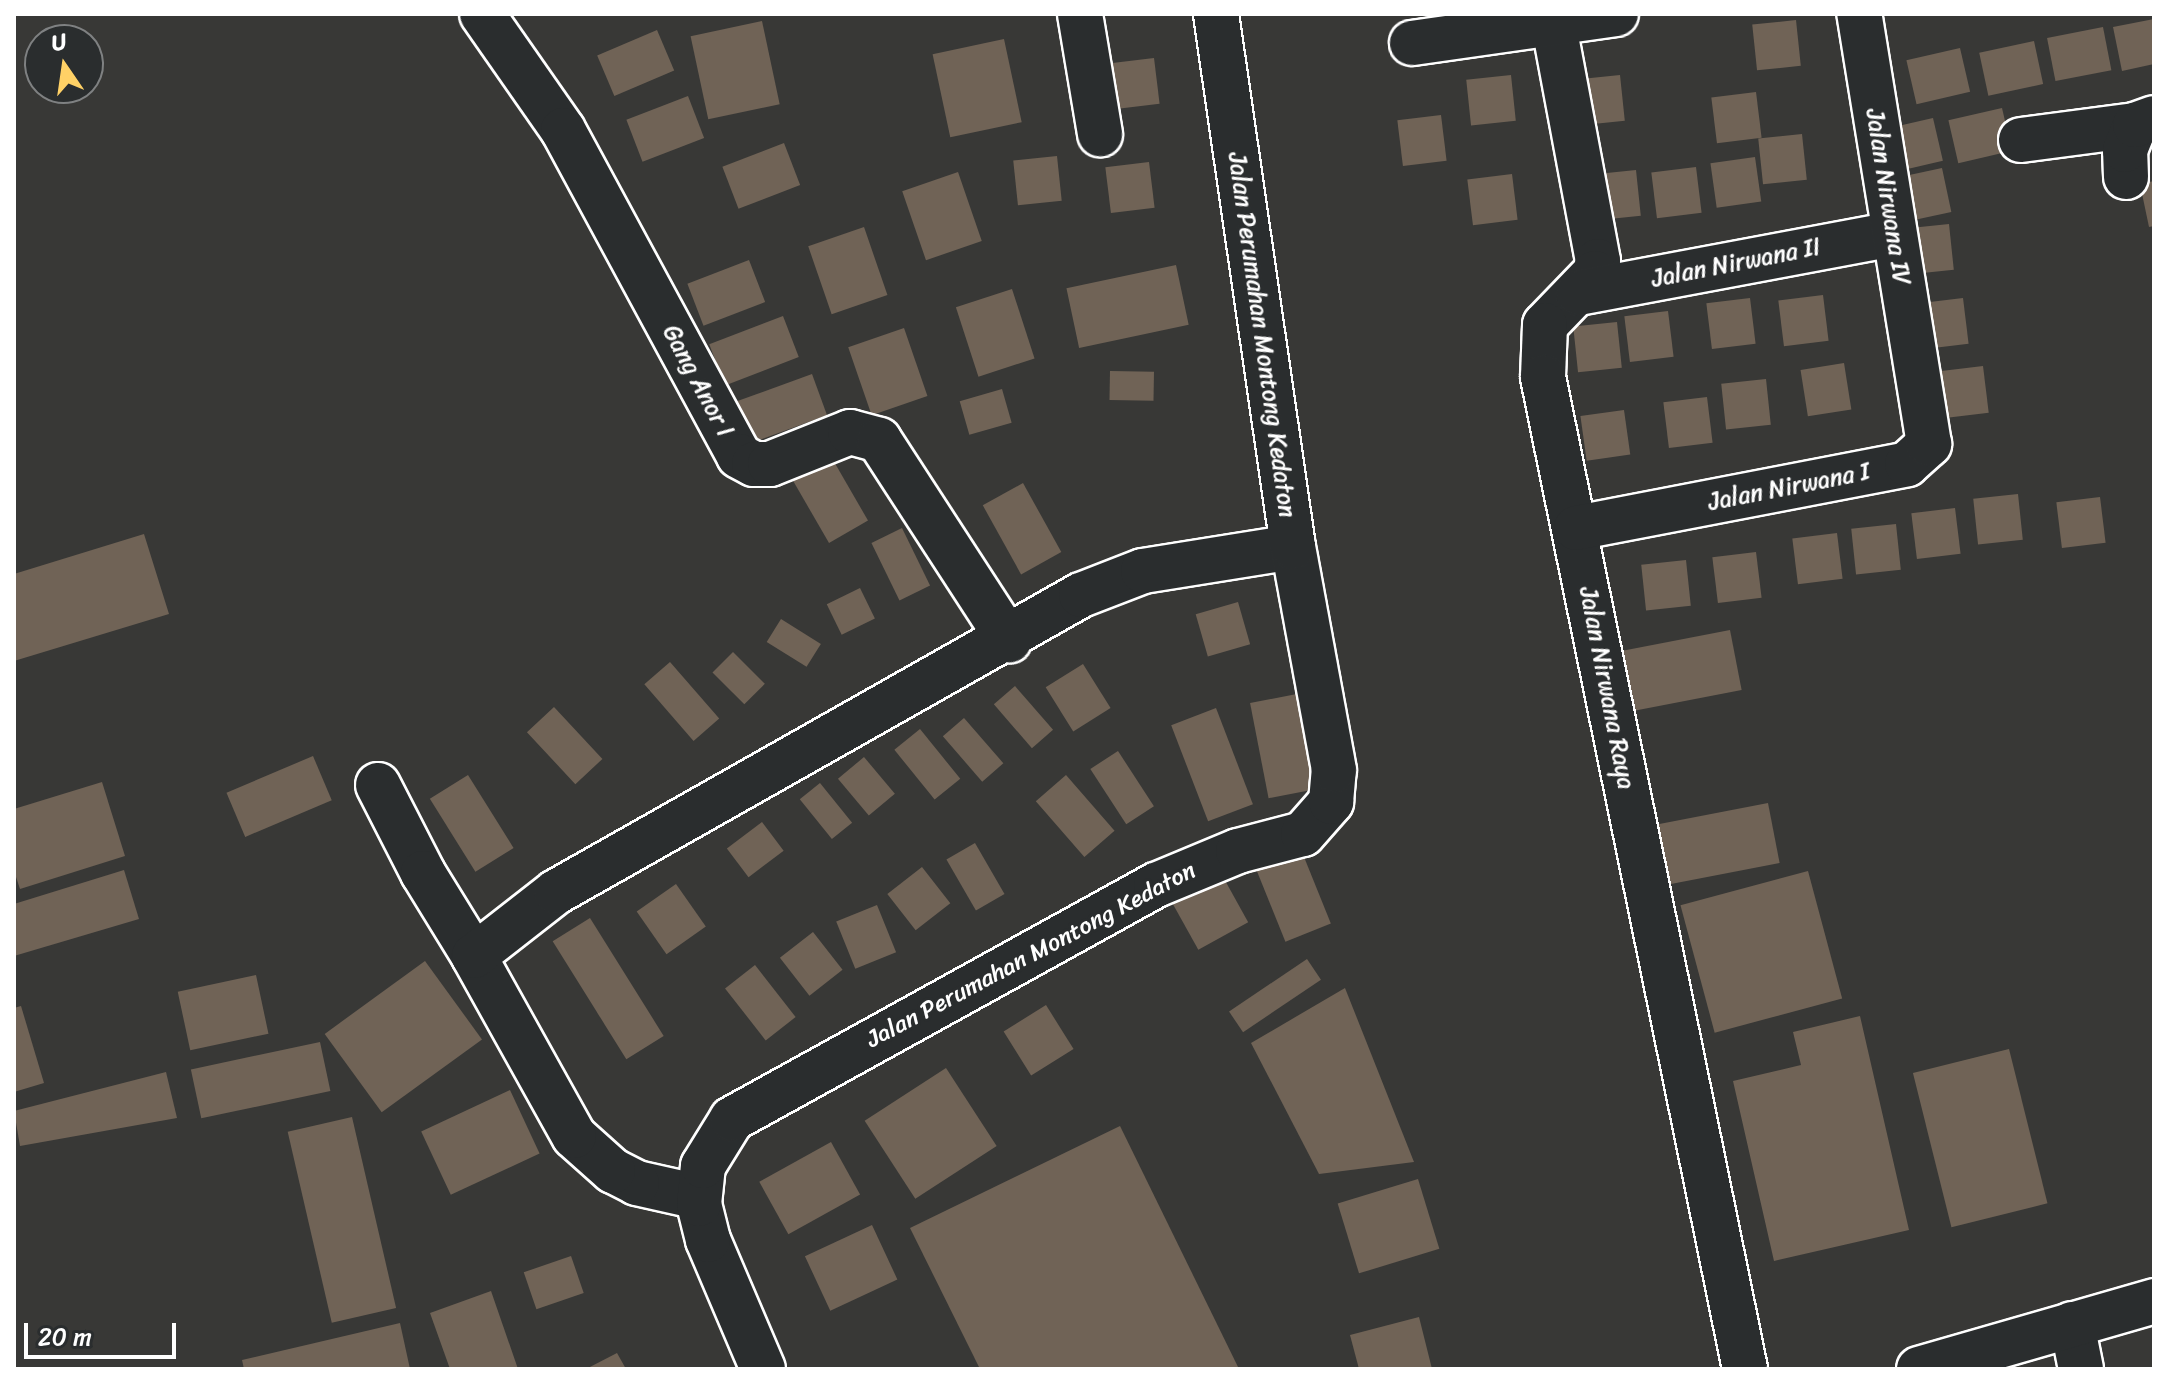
<!DOCTYPE html>
<style>
body{margin:0}
#map{position:relative;width:2168px;height:1383px;overflow:hidden;background:#383836;font-family:Sriracha,sans-serif}
div>[style]{position:absolute}
.building>*{inset:0;background:#706356;transform-origin:0 0}
.roads{filter:drop-shadow(2px 0 #fff) drop-shadow(-2px 0 #fff) drop-shadow(0 2px #fff) drop-shadow(0 -2px #fff)}
.street>*{height:44px;margin:-22px;padding:0 22px;transform-origin:22px;border-radius:22px;background:#2a2d2e}
.secondary>*{height:44px;margin:-22px;padding:0 22px;transform-origin:22px;border-radius:22px;background:#2a2d2e}
span{translate:-50% -50%;white-space:nowrap;text-align:center;line-height:1.15;-webkit-text-stroke:6px #2a2d2e;paint-order:stroke}
.street-label{font-size:24px;color:#fff}
.frame{position:absolute;inset:0;border:16px solid #fff;pointer-events:none}
.north{position:absolute;left:24px;top:24px;width:80px;height:80px;box-sizing:border-box;background:#2a2d2e;border:2px solid #7f8182;border-radius:50%;rotate:347deg;font-size:22px;font-weight:700;line-height:32px;text-align:center;color:#fff}
.north::after{content:'';display:block;margin:auto;width:28px;height:36px;background:#ffd166;clip-path:polygon(50% 0,100% 100%,50% 72%,0 100%)}
.scale{position:absolute;left:24px;top:1323px;width:152px;height:36px;box-sizing:border-box;border:4px solid #fff;border-top:0;padding-left:10px;font-size:24px;line-height:28px;white-space:nowrap;color:#fff;-webkit-text-stroke:6px #2a2d2e;paint-order:stroke}
</style>
<div id="map">
<div class="building">
<div style="clip-path:polygon(2154px 19px,2154px 64px,2122px 71px,2113px 27px)"></div>
<div style="left:1796px;top:20px;width:46px;height:44px;rotate:84deg"></div>
<div style="left:762px;top:21px;width:85px;height:73px;rotate:78deg"></div>
<div style="left:2103px;top:27px;width:44px;height:57px;rotate:79deg"></div>
<div style="left:657px;top:30px;width:44px;height:65px;rotate:67deg"></div>
<div style="left:1004px;top:39px;width:85px;height:73px;rotate:78deg"></div>
<div style="left:2034px;top:41px;width:44px;height:56px;rotate:78deg"></div>
<div style="left:1960px;top:48px;width:45px;height:55px;rotate:77deg"></div>
<div style="left:1154px;top:58px;width:46px;height:44px;rotate:83deg"></div>
<div style="left:1511px;top:75px;width:46px;height:45px;rotate:84deg"></div>
<div style="left:1620px;top:75px;width:46px;height:44px;rotate:84deg"></div>
<div style="left:1756px;top:92px;width:46px;height:45px;rotate:83deg"></div>
<div style="left:688px;top:96px;width:45px;height:66px;rotate:69deg"></div>
<div style="left:2002px;top:108px;width:44px;height:55px;rotate:77deg"></div>
<div style="left:1441px;top:115px;width:46px;height:44px;rotate:83deg"></div>
<div style="left:1933px;top:118px;width:44px;height:55px;rotate:77deg"></div>
<div style="left:1802px;top:134px;width:46px;height:44px;rotate:84deg"></div>
<div style="left:784px;top:143px;width:45px;height:66px;rotate:69deg"></div>
<div style="left:1057px;top:156px;width:45px;height:44px;rotate:84deg"></div>
<div style="left:1755px;top:157px;width:45px;height:45px;rotate:82deg"></div>
<div style="left:1149px;top:162px;width:46px;height:44px;rotate:83deg"></div>
<div style="left:1696px;top:167px;width:46px;height:45px;rotate:83deg"></div>
<div style="left:1942px;top:168px;width:45px;height:56px;rotate:78deg"></div>
<div style="left:1636px;top:170px;width:46px;height:44px;rotate:84deg"></div>
<div style="left:958px;top:172px;width:73px;height:59px;rotate:71deg"></div>
<div style="left:1512px;top:174px;width:46px;height:45px;rotate:83deg"></div>
<div style="clip-path:polygon(2154px 181px,2154px 226px,2149px 227px,2140px 184px)"></div>
<div style="left:1949px;top:224px;width:46px;height:46px;rotate:84deg"></div>
<div style="left:864px;top:227px;width:72px;height:59px;rotate:71deg"></div>
<div style="left:749px;top:260px;width:45px;height:66px;rotate:69deg"></div>
<div style="left:1176px;top:265px;width:61px;height:112px;rotate:78deg"></div>
<div style="left:1012px;top:289px;width:73px;height:59px;rotate:72deg"></div>
<div style="left:1823px;top:295px;width:46px;height:45px;rotate:83deg"></div>
<div style="left:1750px;top:298px;width:46px;height:44px;rotate:83deg"></div>
<div style="left:1963px;top:298px;width:46px;height:44px;rotate:83deg"></div>
<div style="left:1668px;top:311px;width:46px;height:44px;rotate:83deg"></div>
<div style="left:783px;top:316px;width:44px;height:79px;rotate:69deg"></div>
<div style="left:1617px;top:322px;width:46px;height:44px;rotate:84deg"></div>
<div style="left:904px;top:328px;width:72px;height:59px;rotate:71deg"></div>
<div style="left:1844px;top:363px;width:47px;height:44px;rotate:81deg"></div>
<div style="left:1983px;top:366px;width:47px;height:44px;rotate:83deg"></div>
<div style="left:1110px;top:371px;width:44px;height:29px;rotate:1deg"></div>
<div style="left:812px;top:374px;width:44px;height:80px;rotate:70deg"></div>
<div style="left:1766px;top:379px;width:46px;height:45px;rotate:84deg"></div>
<div style="left:1002px;top:389px;width:35px;height:44px;rotate:74deg"></div>
<div style="left:1707px;top:397px;width:46px;height:44px;rotate:83deg"></div>
<div style="left:1624px;top:410px;width:45px;height:44px;rotate:82deg"></div>
<div style="left:829px;top:453px;width:78px;height:45px;rotate:60deg"></div>
<div style="left:1023px;top:483px;width:79px;height:46px;rotate:61deg"></div>
<div style="left:2018px;top:494px;width:46px;height:45px;rotate:84deg"></div>
<div style="left:2100px;top:497px;width:46px;height:44px;rotate:83deg"></div>
<div style="left:1955px;top:508px;width:46px;height:44px;rotate:83deg"></div>
<div style="left:1896px;top:524px;width:46px;height:45px;rotate:84deg"></div>
<div style="left:902px;top:528px;width:64px;height:34px;rotate:64deg"></div>
<div style="left:1837px;top:533px;width:46px;height:45px;rotate:83deg"></div>
<div style="clip-path:polygon(144px 534px,169px 614px,14px 661px,14px 574px)"></div>
<div style="left:1756px;top:552px;width:46px;height:44px;rotate:83deg"></div>
<div style="left:1686px;top:560px;width:46px;height:45px;rotate:84deg"></div>
<div style="left:860px;top:588px;width:34px;height:37px;rotate:64deg"></div>
<div style="left:1238px;top:602px;width:44px;height:44px;rotate:74deg"></div>
<div style="left:781px;top:619px;width:47px;height:27px;rotate:32deg"></div>
<div style="left:1730px;top:630px;width:61px;height:112px;rotate:79deg"></div>
<div style="left:733px;top:652px;width:45px;height:29px;rotate:45deg"></div>
<div style="left:670px;top:662px;width:75px;height:34px;rotate:49deg"></div>
<div style="left:1083px;top:664px;width:52px;height:44px;rotate:58deg"></div>
<div style="left:1015px;top:686px;width:58px;height:28px;rotate:49deg"></div>
<div style="left:1307px;top:692px;width:97px;height:58px;rotate:79deg"></div>
<div style="left:554px;top:707px;width:71px;height:37px;rotate:47deg"></div>
<div style="left:1216px;top:708px;width:103px;height:48px;rotate:69deg"></div>
<div style="left:964px;top:718px;width:60px;height:28px;rotate:49deg"></div>
<div style="left:920px;top:729px;width:64px;height:33px;rotate:51deg"></div>
<div style="left:1118px;top:751px;width:66px;height:33px;rotate:57deg"></div>
<div style="left:313px;top:756px;width:48px;height:94px;rotate:67deg"></div>
<div style="left:864px;top:757px;width:48px;height:34px;rotate:50deg"></div>
<div style="left:468px;top:775px;width:86px;height:45px;rotate:58deg"></div>
<div style="left:1066px;top:775px;width:74px;height:40px;rotate:49deg"></div>
<div style="clip-path:polygon(102px 782px,125px 856px,20px 889px,14px 871px,14px 809px)"></div>
<div style="left:820px;top:783px;width:51px;height:26px;rotate:51deg"></div>
<div style="left:1768px;top:803px;width:61px;height:112px;rotate:79deg"></div>
<div style="left:762px;top:822px;width:36px;height:44px;rotate:53deg"></div>
<div style="left:975px;top:843px;width:59px;height:33px;rotate:60deg"></div>
<div style="left:1302px;top:852px;width:77px;height:49px;rotate:68deg"></div>
<div style="left:922px;top:867px;width:46px;height:44px;rotate:52deg"></div>
<div style="clip-path:polygon(124px 870px,139px 919px,14px 956px,14px 904px)"></div>
<div style="left:1808px;top:871px;width:132px;height:132px;rotate:75deg"></div>
<div style="left:1222px;top:875px;width:54px;height:57px;rotate:61deg"></div>
<div style="left:676px;top:884px;width:52px;height:48px;rotate:55deg"></div>
<div style="left:877px;top:905px;width:51px;height:44px;rotate:68deg"></div>
<div style="left:590px;top:918px;width:139px;height:44px;rotate:58deg"></div>
<div style="left:813px;top:932px;width:48px;height:42px;rotate:52deg"></div>
<div style="left:1307px;top:959px;width:25px;height:94px;rotate:56deg"></div>
<div style="left:425px;top:961px;width:97px;height:124px;rotate:54deg"></div>
<div style="left:755px;top:965px;width:66px;height:38px;rotate:52deg"></div>
<div style="left:256px;top:975px;width:60px;height:80px;rotate:78deg"></div>
<div style="clip-path:polygon(1345px 988px,1414px 1162px,1319px 1174px,1251px 1043px)"></div>
<div style="left:1046px;top:1005px;width:52px;height:50px;rotate:58deg"></div>
<div style="clip-path:polygon(21px 1006px,44px 1083px,14px 1092px,14px 1008px)"></div>
<div style="clip-path:polygon(1860px 1016px,1909px 1230px,1774px 1261px,1733px 1081px,1801px 1065px,1793px 1032px)"></div>
<div style="left:320px;top:1042px;width:50px;height:132px;rotate:78deg"></div>
<div style="left:2009px;top:1049px;width:159px;height:99px;rotate:76deg"></div>
<div style="left:946px;top:1068px;width:93px;height:97px;rotate:57deg"></div>
<div style="clip-path:polygon(166px 1072px,177px 1118px,20px 1146px,14px 1111px)"></div>
<div style="left:510px;top:1090px;width:70px;height:98px;rotate:65deg"></div>
<div style="left:352px;top:1117px;width:196px;height:66px;rotate:77deg"></div>
<div style="clip-path:polygon(1120px 1126px,1239px 1369px,980px 1369px,910px 1228px)"></div>
<div style="left:831px;top:1142px;width:60px;height:82px;rotate:61deg"></div>
<div style="left:1418px;top:1179px;width:73px;height:84px;rotate:73deg"></div>
<div style="left:872px;top:1225px;width:60px;height:74px;rotate:65deg"></div>
<div style="left:571px;top:1256px;width:39px;height:50px;rotate:71deg"></div>
<div style="clip-path:polygon(491px 1291px,518px 1369px,450px 1369px,430px 1313px)"></div>
<div style="clip-path:polygon(1419px 1317px,1432px 1369px,1359px 1369px,1350px 1335px)"></div>
<div style="clip-path:polygon(400px 1323px,410px 1369px,244px 1369px,242px 1360px)"></div>
<div style="clip-path:polygon(617px 1353px,626px 1369px,586px 1369px)"></div>
</div>
<div class="roads">
<div class="street">
<div style="left:482px;top:14px;width:141px;rotate:55.1deg"></div>
<div style="left:563px;top:130px;width:370px;rotate:61.6deg"></div>
<div style="left:739px;top:456px;width:17px;rotate:28deg"></div>
<div style="left:754px;top:464px;width:16px"></div>
<div style="left:770px;top:464px;width:86px;rotate:-21.8deg"></div>
<div style="left:850px;top:432px;width:30px;rotate:15deg"></div>
<div style="left:879px;top:440px;width:239px;rotate:57deg"></div>
<div style="left:1080px;top:14px;width:122px;rotate:80.5deg"></div>
<div style="left:1554px;top:26px;width:239px;rotate:79.4deg"></div>
<div style="left:1598px;top:261px;width:12px;rotate:104deg"></div>
<div style="left:1595px;top:273px;width:72px;rotate:133.9deg"></div>
<div style="left:1545px;top:325px;width:52px;rotate:92.2deg"></div>
<div style="left:1543px;top:377px;width:1012px;rotate:78.49deg"></div>
<div style="left:1412px;top:43px;width:206px;rotate:-8.1deg"></div>
<div style="left:2021px;top:140px;width:115px;rotate:-7.5deg"></div>
<div style="left:2126px;top:177px;width:27px;rotate:-92deg"></div>
<div style="left:2125px;top:150px;width:27px;rotate:-68deg"></div>
<div style="left:2135px;top:125px;width:20px;rotate:-20deg"></div>
<div style="left:1578px;top:293px;width:320px;rotate:-10.6deg"></div>
<div style="left:1576px;top:528px;width:337px;rotate:-10.9deg"></div>
<div style="left:1907px;top:464px;width:30px;rotate:-42deg"></div>
<div style="left:1929px;top:444px;width:436px;rotate:-99.2deg"></div>
<div style="left:378px;top:785px;width:99px;rotate:62.9deg"></div>
<div style="left:423px;top:873px;width:97px;rotate:58.4deg"></div>
<div style="left:699px;top:1197px;width:64px;rotate:-167.3deg"></div>
<div style="left:637px;top:1183px;width:27px;rotate:-153deg"></div>
<div style="left:613px;top:1171px;width:52px;rotate:-138.1deg"></div>
<div style="left:574px;top:1136px;width:206px;rotate:-119.1deg"></div>
<div style="left:474px;top:956px;width:104px;rotate:-38deg"></div>
<div style="left:556px;top:892px;width:603px;rotate:-29.5deg"></div>
<div style="left:1081px;top:595px;width:66px;rotate:-21.2deg"></div>
<div style="left:1143px;top:571px;width:152px;rotate:-9.1deg"></div>
<div style="left:2072px;top:1324px;width:46px;rotate:78.7deg"></div>
<div style="left:763px;top:1369px;width:140px;rotate:-113.1deg"></div>
<div style="left:708px;top:1240px;width:37px;rotate:-104deg"></div>
<div style="left:699px;top:1204px;width:38px;rotate:-84deg"></div>
<div style="left:703px;top:1166px;width:55px;rotate:-58.3deg"></div>
<div style="left:732px;top:1119px;width:484px;rotate:-28.9deg"></div>
<div style="left:1156px;top:885px;width:89px;rotate:-22.5deg"></div>
<div style="left:1238px;top:851px;width:67px;rotate:-14.7deg"></div>
<div style="left:1303px;top:834px;width:43px;rotate:-48.8deg"></div>
<div style="left:1331px;top:802px;width:32px;rotate:-85deg"></div>
<div style="left:1334px;top:770px;width:227px;rotate:-100.4deg"></div>
<div style="left:1293px;top:547px;width:539px;rotate:-98.22deg"></div>
</div>
<div class="secondary">
<div style="left:1919px;top:1369px;width:245px;rotate:-16.1deg"></div>
</div>
</div>
<div class="street-label">
<span style="left:1888px;top:197px;rotate:81deg">Jalan Nirwana IV</span>
<span style="left:1736px;top:263px;rotate:-11deg">Jalan Nirwana II</span>
<span style="left:1262px;top:335px;rotate:82deg">Jalan Perumahan Montong Kedaton</span>
<span style="left:698px;top:381px;rotate:62deg">Gang Anor I</span>
<span style="left:1789px;top:487px;rotate:-11deg">Jalan Nirwana I</span>
<span style="left:1607px;top:688px;rotate:79deg">Jalan Nirwana Raya</span>
<span style="left:1031px;top:955px;rotate:-28deg">Jalan Perumahan Montong Kedaton</span>
</div>
<div class="frame"></div>
<div class="north">U</div>
<div class="scale">20 m</div>
</div>
